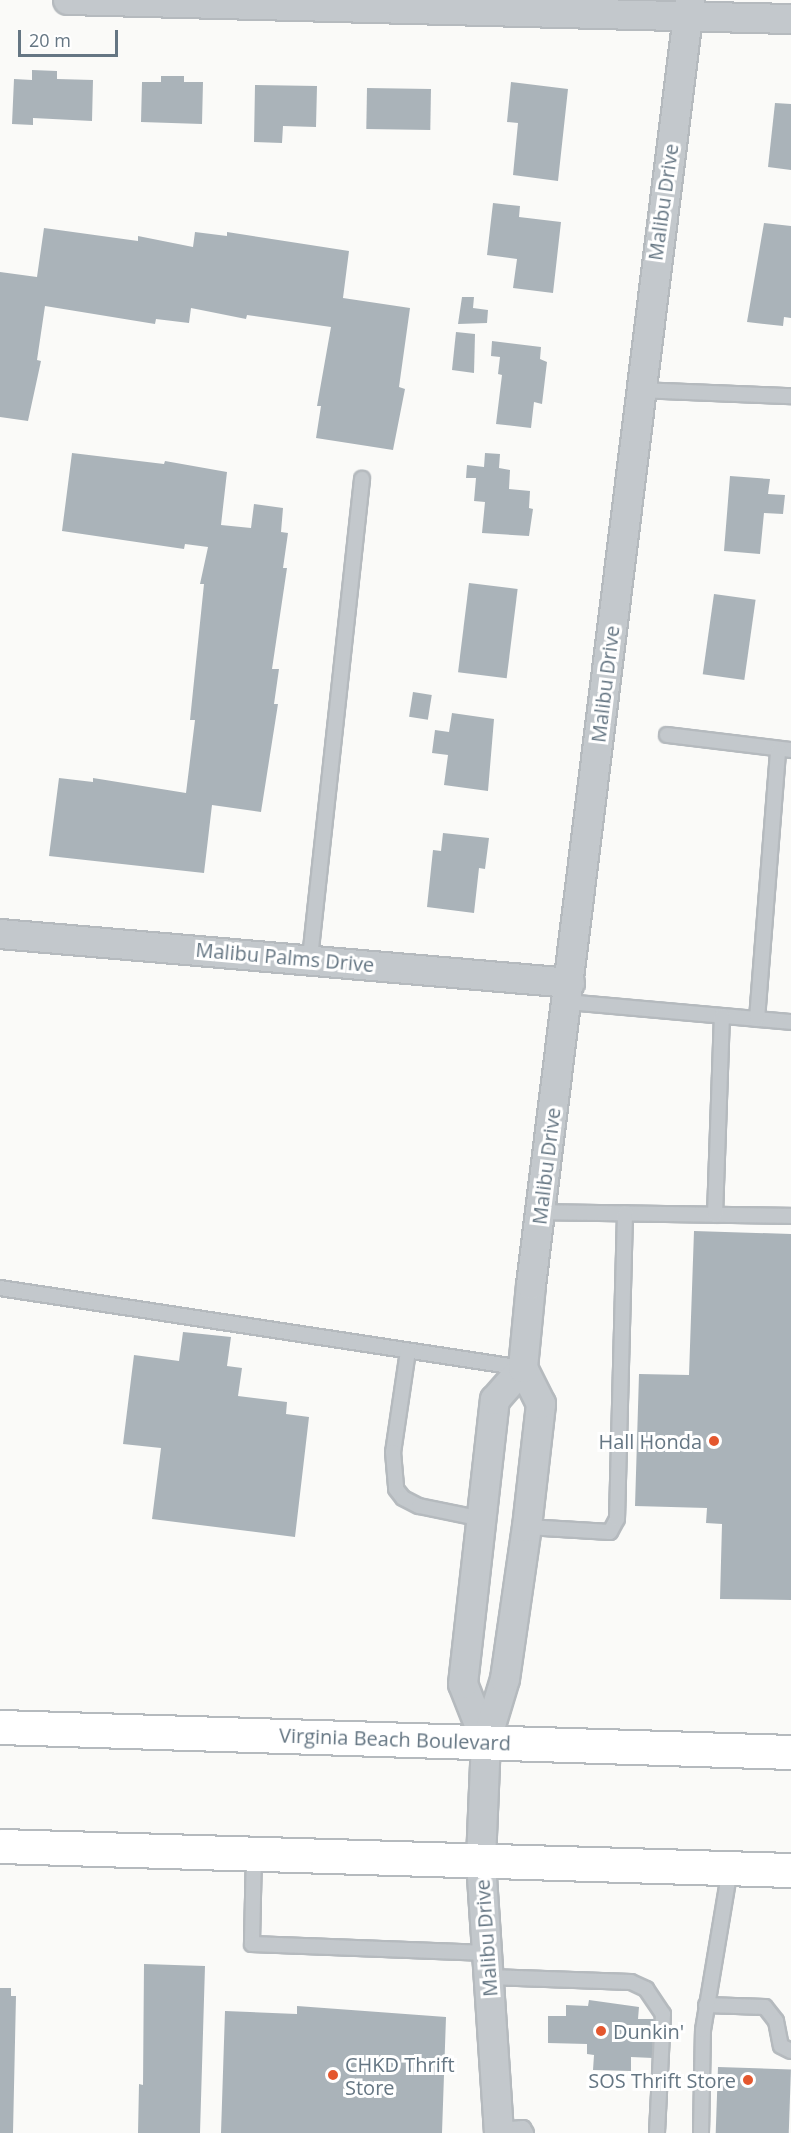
<!DOCTYPE html>
<style>
body{margin:0}
#map{position:relative;width:791px;height:2133px;overflow:hidden;background:#fafaf8;font-family:"Open Sans",sans-serif}
div>[style]{position:absolute}
.building>*{inset:0;background:#aab3b9;transform-origin:0 0}
.roads{filter:drop-shadow(2px 0 #b5babe) drop-shadow(-2px 0 #b5babe) drop-shadow(0 2px #b5babe) drop-shadow(0 -2px #b5babe)}
.lane>*{height:14px;margin:-7px;padding:0 7px;transform-origin:7px;border-radius:7px;background:#c3c8cc}
.street>*{height:28px;margin:-14px;padding:0 14px;transform-origin:14px;border-radius:14px;background:#c3c8cc}
.primary>*{height:33px;margin:-16.5px;padding:0 16.5px;transform-origin:16.5px;border-radius:16.5px;background:#fff}
.dots>*{width:16px;height:16px;translate:-50% -50%;box-sizing:border-box;border:3px solid #fff;border-radius:50%}
span{translate:-50% -50%;white-space:nowrap;text-align:center;line-height:1.15;-webkit-text-stroke:6px #fff;paint-order:stroke}
.street-label{font-size:20px;color:#657683}
.poi-label{font-size:20px;color:#657683}
.right{translate:-100% -50%;text-align:right}
.left{translate:0 -50%;text-align:left}
.scale{position:absolute;left:18px;top:30px;width:100px;height:27px;box-sizing:border-box;border:3px solid #657683;border-top:0;padding-left:8px;font-size:18px;line-height:21px;white-space:nowrap;color:#657683;-webkit-text-stroke:4px #fff;paint-order:stroke}
</style>
<div id="map">
<div class="building">
<div style="clip-path:polygon(32px 70px,57px 71px,57px 79px,93px 80px,92px 121px,33px 118px,33px 125px,12px 124px,14px 79px,32px 80px)"></div>
<div style="clip-path:polygon(161px 76px,184px 76px,184px 82px,203px 82px,202px 124px,141px 122px,142px 82px,161px 82px)"></div>
<div style="clip-path:polygon(511px 82px,568px 89px,558px 181px,513px 175px,518px 123px,507px 122px)"></div>
<div style="clip-path:polygon(255px 85px,317px 86px,316px 127px,283px 126px,282px 143px,254px 142px)"></div>
<div style="left:367px;top:88px;width:64px;height:41px;rotate:1deg"></div>
<div style="clip-path:polygon(775px 103px,791px 104px,791px 170px,768px 167px)"></div>
<div style="clip-path:polygon(493px 203px,520px 206px,519px 217px,561px 222px,553px 293px,513px 288px,517px 259px,487px 255px)"></div>
<div style="clip-path:polygon(764px 223px,791px 226px,791px 318px,784px 317px,783px 326px,747px 322px)"></div>
<div style="clip-path:polygon(44px 228px,138px 241px,138px 236px,193px 247px,195px 232px,227px 236px,227px 232px,349px 251px,343px 298px,410px 308px,399px 387px,405px 389px,393px 450px,316px 438px,321px 406px,317px 406px,331px 327px,247px 315px,246px 319px,191px 308px,189px 323px,156px 319px,155px 324px,45px 306px,37px 360px,41px 361px,28px 421px,0 417px,0 272px,37px 277px)"></div>
<div style="clip-path:polygon(462px 297px,474px 297px,473px 308px,488px 310px,487px 323px,458px 324px)"></div>
<div style="clip-path:polygon(456px 332px,475px 334px,474px 373px,452px 370px)"></div>
<div style="clip-path:polygon(492px 341px,541px 347px,540px 359px,547px 362px,542px 404px,534px 402px,531px 428px,496px 424px,502px 375px,498px 374px,500px 357px,491px 356px)"></div>
<div style="clip-path:polygon(72px 453px,164px 464px,165px 461px,227px 472px,221px 525px,251px 528px,254px 504px,283px 508px,281px 532px,288px 533px,283px 568px,287px 568px,272px 669px,279px 669px,274px 704px,278px 704px,261px 812px,212px 805px,204px 873px,49px 856px,59px 778px,93px 782px,93px 778px,186px 793px,195px 720px,190px 720px,204px 584px,200px 584px,208px 547px,185px 544px,184px 549px,62px 531px)"></div>
<div style="clip-path:polygon(485px 453px,500px 454px,499px 468px,510px 470px,509px 489px,530px 491px,529px 508px,533px 509px,529px 536px,482px 533px,485px 502px,474px 501px,476px 478px,466px 478px,467px 465px,484px 467px)"></div>
<div style="clip-path:polygon(730px 476px,770px 479px,768px 494px,785px 495px,783px 514px,764px 513px,760px 554px,724px 551px)"></div>
<div style="left:469px;top:583px;width:49px;height:90px;rotate:7deg"></div>
<div style="left:714px;top:594px;width:42px;height:81px;rotate:8deg"></div>
<div style="left:413px;top:692px;width:19px;height:25px;rotate:9deg"></div>
<div style="clip-path:polygon(452px 713px,494px 719px,488px 791px,444px 785px,448px 755px,432px 753px,435px 730px,449px 732px)"></div>
<div style="clip-path:polygon(443px 833px,489px 838px,485px 869px,479px 868px,474px 913px,427px 907px,433px 850px,441px 851px)"></div>
<div style="clip-path:polygon(694px 1231px,791px 1234px,791px 1600px,720px 1599px,722px 1524px,706px 1523px,707px 1508px,635px 1506px,639px 1374px,689px 1375px)"></div>
<div style="clip-path:polygon(183px 1332px,231px 1337px,227px 1366px,242px 1368px,238px 1396px,287px 1402px,286px 1414px,309px 1417px,295px 1537px,152px 1519px,161px 1448px,123px 1444px,134px 1355px,179px 1361px)"></div>
<div style="clip-path:polygon(144px 1964px,205px 1966px,200px 2133px,138px 2133px,139px 2084px,143px 2085px)"></div>
<div style="clip-path:polygon(0 1988px,11px 1988px,11px 1996px,16px 1996px,13px 2133px,0 2133px)"></div>
<div style="clip-path:polygon(589px 2000px,639px 2007px,638px 2019px,656px 2019px,653px 2058px,631px 2057px,631px 2071px,593px 2070px,594px 2055px,587px 2054px,587px 2044px,548px 2043px,548px 2016px,566px 2016px,566px 2005px,588px 2006px)"></div>
<div style="clip-path:polygon(297px 2006px,446px 2017px,442px 2133px,221px 2133px,225px 2011px,297px 2014px)"></div>
<div style="left:718px;top:2067px;width:73px;height:66px;rotate:2deg"></div>
</div>
<div class="roads">
<div class="lane">
<div style="left:639px;top:390px;width:152px;rotate:2.3deg"></div>
<div style="left:667px;top:735px;width:125px;rotate:6.9deg"></div>
<div style="left:310px;top:958px;width:482px;rotate:-83.8deg"></div>
<div style="left:567px;top:1002px;width:225px;rotate:5.1deg"></div>
<div style="left:757px;top:1019px;width:269px;rotate:-85.5deg"></div>
<div style="left:540px;top:1212px;width:251px;rotate:0.9deg"></div>
<div style="left:715px;top:1215px;width:199px;rotate:-88deg"></div>
<div style="left:0;top:1288px;width:529px;rotate:8.7deg"></div>
<div style="left:408px;top:1351px;width:102px;rotate:98.4deg"></div>
<div style="left:393px;top:1452px;width:37px;rotate:85deg"></div>
<div style="left:396px;top:1489px;width:11px;rotate:52deg"></div>
<div style="left:403px;top:1498px;width:18px;rotate:27deg"></div>
<div style="left:419px;top:1506px;width:64px;rotate:11.7deg"></div>
<div style="left:527px;top:1527px;width:83px;rotate:3.4deg"></div>
<div style="left:610px;top:1532px;width:15px;rotate:-62deg"></div>
<div style="left:617px;top:1519px;width:306px;rotate:-88.5deg"></div>
<div style="left:254px;top:1853px;width:91px;rotate:91.3deg"></div>
<div style="left:252px;top:1944px;width:235px;rotate:2.2deg"></div>
<div style="left:489px;top:1977px;width:142px;rotate:2deg"></div>
<div style="left:631px;top:1982px;width:17px;rotate:25deg"></div>
<div style="left:646px;top:1989px;width:30px;rotate:56deg"></div>
<div style="left:663px;top:2014px;width:119px;rotate:92.9deg"></div>
<div style="left:706px;top:2005px;width:59px;rotate:1.9deg"></div>
<div style="left:765px;top:2007px;width:18px;rotate:52deg"></div>
<div style="left:776px;top:2021px;width:25px;rotate:79deg"></div>
<div style="left:781px;top:2046px;width:11px;rotate:27deg"></div>
<div style="left:499px;top:2130px;width:24px;rotate:-5deg"></div>
<div style="left:523px;top:2128px;width:6px;rotate:59deg"></div>
<div style="left:701px;top:2133px;width:103px;rotate:-88.9deg"></div>
<div style="left:703px;top:2030px;width:164px;rotate:-80.5deg"></div>
</div>
<div class="street">
<div style="left:68px;top:0;width:723px;rotate:1.51deg"></div>
<div style="left:0;top:934px;width:572px;rotate:4.91deg"></div>
<div style="left:486px;top:1742px;width:62px;rotate:-111.6deg"></div>
<div style="left:463px;top:1684px;width:286px;rotate:-83.6deg"></div>
<div style="left:495px;top:1400px;width:43px;rotate:-48.8deg"></div>
<div style="left:499px;top:2133px;width:274px;rotate:-93.8deg"></div>
<div style="left:481px;top:1860px;width:118px;rotate:-87.6deg"></div>
<div style="left:486px;top:1742px;width:66px;rotate:-73.2deg"></div>
<div style="left:505px;top:1679px;width:154px;rotate:-81.8deg"></div>
<div style="left:527px;top:1527px;width:124px;rotate:-83.5deg"></div>
<div style="left:541px;top:1404px;width:40px;rotate:-116.6deg"></div>
<div style="left:523px;top:1368px;width:83px;rotate:-84.5deg"></div>
<div style="left:531px;top:1285px;width:1295px;rotate:-82.95deg"></div>
</div>
<div class="primary">
<div style="left:0;top:1727px;width:791px;rotate:1.81deg"></div>
<div style="left:0;top:1846px;width:791px;rotate:1.74deg"></div>
</div>
</div>
<div class="dots">
<div style="left:714px;top:1441px;background:#e4572e"></div>
<div style="left:601px;top:2031px;background:#e4572e"></div>
<div style="left:333px;top:2075px;background:#e4572e"></div>
<div style="left:748px;top:2080px;background:#e4572e"></div>
</div>
<div class="street-label">
<span style="left:663px;top:202px;rotate:-82deg">Malibu Drive</span>
<span style="left:605px;top:684px;rotate:-83deg">Malibu Drive</span>
<span style="left:285px;top:957px;rotate:5deg">Malibu Palms Drive</span>
<span style="left:546px;top:1166px;rotate:-83deg">Malibu Drive</span>
<span style="left:395px;top:1739px;rotate:2deg">Virginia Beach Boulevard</span>
<span style="left:486px;top:1938px;rotate:-94deg">Malibu Drive</span>
</div>
<div class="poi-label">
<span class="right" style="left:702px;top:1441px">Hall Honda</span>
<span class="left" style="left:613px;top:2031px">Dunkin'</span>
<span class="left" style="left:345px;top:2076px">CHKD Thrift<br>Store</span>
<span class="right" style="left:736px;top:2080px">SOS Thrift Store</span>
</div>
<div class="scale">20 m</div>
</div>
